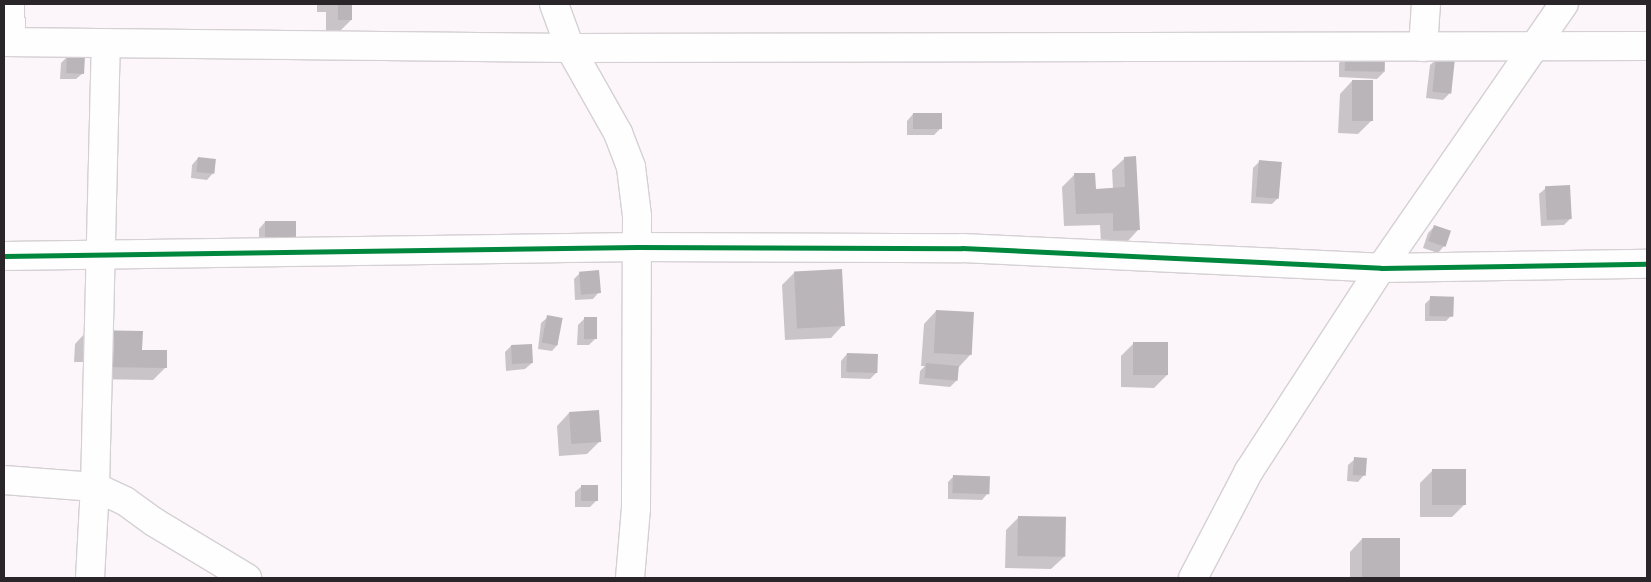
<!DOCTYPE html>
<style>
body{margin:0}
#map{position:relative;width:1651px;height:582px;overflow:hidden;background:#fcf6fb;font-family:Raleway,sans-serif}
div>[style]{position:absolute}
.shadow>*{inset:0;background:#0003}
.building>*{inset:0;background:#b9b5b8;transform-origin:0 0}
.roads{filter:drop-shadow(1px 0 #d4d0d3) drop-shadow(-1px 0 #d4d0d3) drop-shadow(0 1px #d4d0d3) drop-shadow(0 -1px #d4d0d3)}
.street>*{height:28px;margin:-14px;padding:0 14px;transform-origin:14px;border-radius:14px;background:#fffefe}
.cycleway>*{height:5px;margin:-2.5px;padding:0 2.5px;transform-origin:2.5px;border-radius:2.5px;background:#00873e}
span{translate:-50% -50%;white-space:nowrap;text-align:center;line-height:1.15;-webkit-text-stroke:4px #fff;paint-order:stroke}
.frame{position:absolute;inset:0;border:5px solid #292528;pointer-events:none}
</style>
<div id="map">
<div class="shadow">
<div style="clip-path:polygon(317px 4px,351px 4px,351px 20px,338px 33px,326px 32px,326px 12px,317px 12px)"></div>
<div style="clip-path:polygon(68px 56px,83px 73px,76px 79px,60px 79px,61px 63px)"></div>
<div style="clip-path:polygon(1346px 57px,1384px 72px,1377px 79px,1339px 77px,1339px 63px)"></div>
<div style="clip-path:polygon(1437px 59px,1449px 94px,1443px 100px,1426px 98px,1430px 65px)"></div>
<div style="clip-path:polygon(1352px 81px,1371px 121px,1358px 134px,1338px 133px,1340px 94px)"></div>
<div style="clip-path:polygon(913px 114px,940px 129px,934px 135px,907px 135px,907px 121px)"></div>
<div style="clip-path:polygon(198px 158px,213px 173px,207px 180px,191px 178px,192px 165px)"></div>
<div style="clip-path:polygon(1125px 158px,1138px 230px,1126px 243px,1101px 243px,1100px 225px,1064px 226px,1062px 187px,1074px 175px,1095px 190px,1113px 189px,1112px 170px)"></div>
<div style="clip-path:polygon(1260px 161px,1278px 198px,1272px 204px,1251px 203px,1253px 168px)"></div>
<div style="clip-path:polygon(1546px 188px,1571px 218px,1564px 225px,1541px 226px,1539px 194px)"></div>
<div style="clip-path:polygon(265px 222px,295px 222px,259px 246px,259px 229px)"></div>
<div style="clip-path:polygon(1434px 227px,1444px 246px,1438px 253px,1423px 248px,1428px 233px)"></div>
<div style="clip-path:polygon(795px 272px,843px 325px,831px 338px,785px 340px,782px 285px)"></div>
<div style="clip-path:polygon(580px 273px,599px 292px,593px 299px,575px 300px,574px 279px)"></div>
<div style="clip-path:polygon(1431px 298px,1452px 315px,1446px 321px,1425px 321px,1425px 304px)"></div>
<div style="clip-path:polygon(936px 311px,970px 355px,958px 368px,957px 380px,950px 387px,919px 384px,920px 371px,925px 366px,921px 366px,924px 324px)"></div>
<div style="clip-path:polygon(548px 317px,558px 344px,552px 351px,538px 349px,541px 323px)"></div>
<div style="clip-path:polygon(585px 318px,595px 339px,589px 345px,577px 345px,578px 325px)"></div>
<div style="clip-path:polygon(87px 331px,141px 351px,165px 368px,153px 380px,89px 379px,90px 362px,74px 362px,75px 344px)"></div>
<div style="clip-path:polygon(1134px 343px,1167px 375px,1154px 388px,1121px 387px,1121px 356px)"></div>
<div style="clip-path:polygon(511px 346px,532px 363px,525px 369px,506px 371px,505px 352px)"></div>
<div style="clip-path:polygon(847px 354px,877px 372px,870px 379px,841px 378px,841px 361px)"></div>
<div style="clip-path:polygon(569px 413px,599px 442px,587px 454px,559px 456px,557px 426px)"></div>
<div style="clip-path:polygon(1355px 459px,1364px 475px,1358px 482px,1347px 481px,1348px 465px)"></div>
<div style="clip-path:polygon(1433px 470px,1464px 505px,1452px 517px,1420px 517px,1420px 483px)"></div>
<div style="clip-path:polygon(954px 476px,988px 493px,982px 500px,948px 499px,948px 482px)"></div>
<div style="clip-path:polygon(582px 486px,596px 501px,590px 507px,575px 507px,575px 492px)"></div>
<div style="clip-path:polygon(1019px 517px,1064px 557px,1051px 569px,1005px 568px,1006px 530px)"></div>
<div style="clip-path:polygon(1362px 539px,1399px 539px,1399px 578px,1350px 578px,1350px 552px)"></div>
</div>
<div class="building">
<div style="left:338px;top:4px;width:14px;height:16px"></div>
<div style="left:67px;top:55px;width:18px;height:18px;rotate:3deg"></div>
<div style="left:1345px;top:56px;width:40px;height:15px;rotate:1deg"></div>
<div style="left:1436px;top:57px;width:19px;height:35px;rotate:6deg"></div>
<div style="left:1352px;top:80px;width:21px;height:41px"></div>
<div style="left:913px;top:113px;width:29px;height:16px"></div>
<div style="clip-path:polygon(1136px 156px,1140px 230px,1113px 231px,1113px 213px,1076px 214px,1074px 173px,1095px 173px,1096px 189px,1125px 187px,1124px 157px)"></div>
<div style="left:198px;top:157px;width:18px;height:15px;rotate:6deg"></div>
<div style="left:1259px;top:160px;width:23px;height:37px;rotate:5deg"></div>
<div style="left:1570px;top:185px;width:34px;height:25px;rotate:87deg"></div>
<div style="left:265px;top:221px;width:31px;height:19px"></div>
<div style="left:1434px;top:225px;width:18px;height:17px;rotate:19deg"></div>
<div style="left:842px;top:269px;width:57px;height:48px;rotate:87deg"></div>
<div style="left:599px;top:270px;width:23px;height:20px;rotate:85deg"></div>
<div style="left:1430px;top:296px;width:24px;height:20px;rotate:2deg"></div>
<div style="left:936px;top:310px;width:38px;height:43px;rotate:3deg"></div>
<div style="left:547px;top:315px;width:16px;height:28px;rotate:11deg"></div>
<div style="left:584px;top:317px;width:13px;height:22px"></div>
<div style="clip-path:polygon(87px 330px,143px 331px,142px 350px,167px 350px,167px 368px,101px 367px)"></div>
<div style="left:1133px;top:342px;width:35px;height:33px"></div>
<div style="left:532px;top:344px;width:19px;height:21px;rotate:87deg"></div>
<div style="left:847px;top:353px;width:31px;height:19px;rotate:2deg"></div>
<div style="left:926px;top:363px;width:33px;height:15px;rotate:5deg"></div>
<div style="left:599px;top:410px;width:32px;height:30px;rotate:86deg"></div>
<div style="left:1354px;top:457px;width:13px;height:18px;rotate:4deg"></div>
<div style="left:1432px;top:469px;width:34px;height:36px"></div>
<div style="left:953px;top:475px;width:37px;height:18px;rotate:2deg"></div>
<div style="left:581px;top:485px;width:17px;height:16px"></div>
<div style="left:1018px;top:516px;width:48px;height:40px;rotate:1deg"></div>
<div style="left:1362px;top:538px;width:38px;height:40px"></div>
</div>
<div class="roads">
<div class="street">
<div style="left:10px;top:4px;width:38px;rotate:88deg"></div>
<div style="left:554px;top:4px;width:47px;rotate:70deg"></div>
<div style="left:570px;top:48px;width:98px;rotate:60.5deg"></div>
<div style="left:618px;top:133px;width:36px;rotate:69deg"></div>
<div style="left:631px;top:167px;width:49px;rotate:83deg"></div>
<div style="left:637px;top:216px;width:292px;rotate:90.2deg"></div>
<div style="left:636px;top:508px;width:70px;rotate:94.9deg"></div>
<div style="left:4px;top:42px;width:566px;rotate:0.61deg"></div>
<div style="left:570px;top:48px;width:1077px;rotate:-0.11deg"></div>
<div style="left:1423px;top:47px;width:43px;rotate:-86deg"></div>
<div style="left:4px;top:256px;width:633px;rotate:-0.81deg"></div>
<div style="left:637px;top:247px;width:325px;rotate:0.2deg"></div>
<div style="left:962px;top:248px;width:419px;rotate:2.7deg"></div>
<div style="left:1381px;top:268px;width:266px;rotate:-0.9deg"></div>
<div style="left:4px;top:480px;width:91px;rotate:4.4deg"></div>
<div style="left:95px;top:487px;width:33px;rotate:25deg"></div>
<div style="left:125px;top:501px;width:36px;rotate:36deg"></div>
<div style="left:154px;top:522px;width:109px;rotate:31.1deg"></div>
<div style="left:90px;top:578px;width:91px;rotate:-86.9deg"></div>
<div style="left:95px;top:487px;width:444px;rotate:-88.6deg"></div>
<div style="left:1193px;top:578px;width:121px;rotate:-62.4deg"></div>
<div style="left:1249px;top:471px;width:242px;rotate:-57deg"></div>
<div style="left:1381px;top:268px;width:321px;rotate:-55.3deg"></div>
</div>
</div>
<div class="cycleway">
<div style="left:4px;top:256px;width:633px;rotate:-0.81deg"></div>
<div style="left:637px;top:247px;width:325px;rotate:0.2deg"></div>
<div style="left:962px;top:248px;width:419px;rotate:2.7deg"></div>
<div style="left:1381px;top:268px;width:266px;rotate:-0.9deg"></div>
</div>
<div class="frame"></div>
</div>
